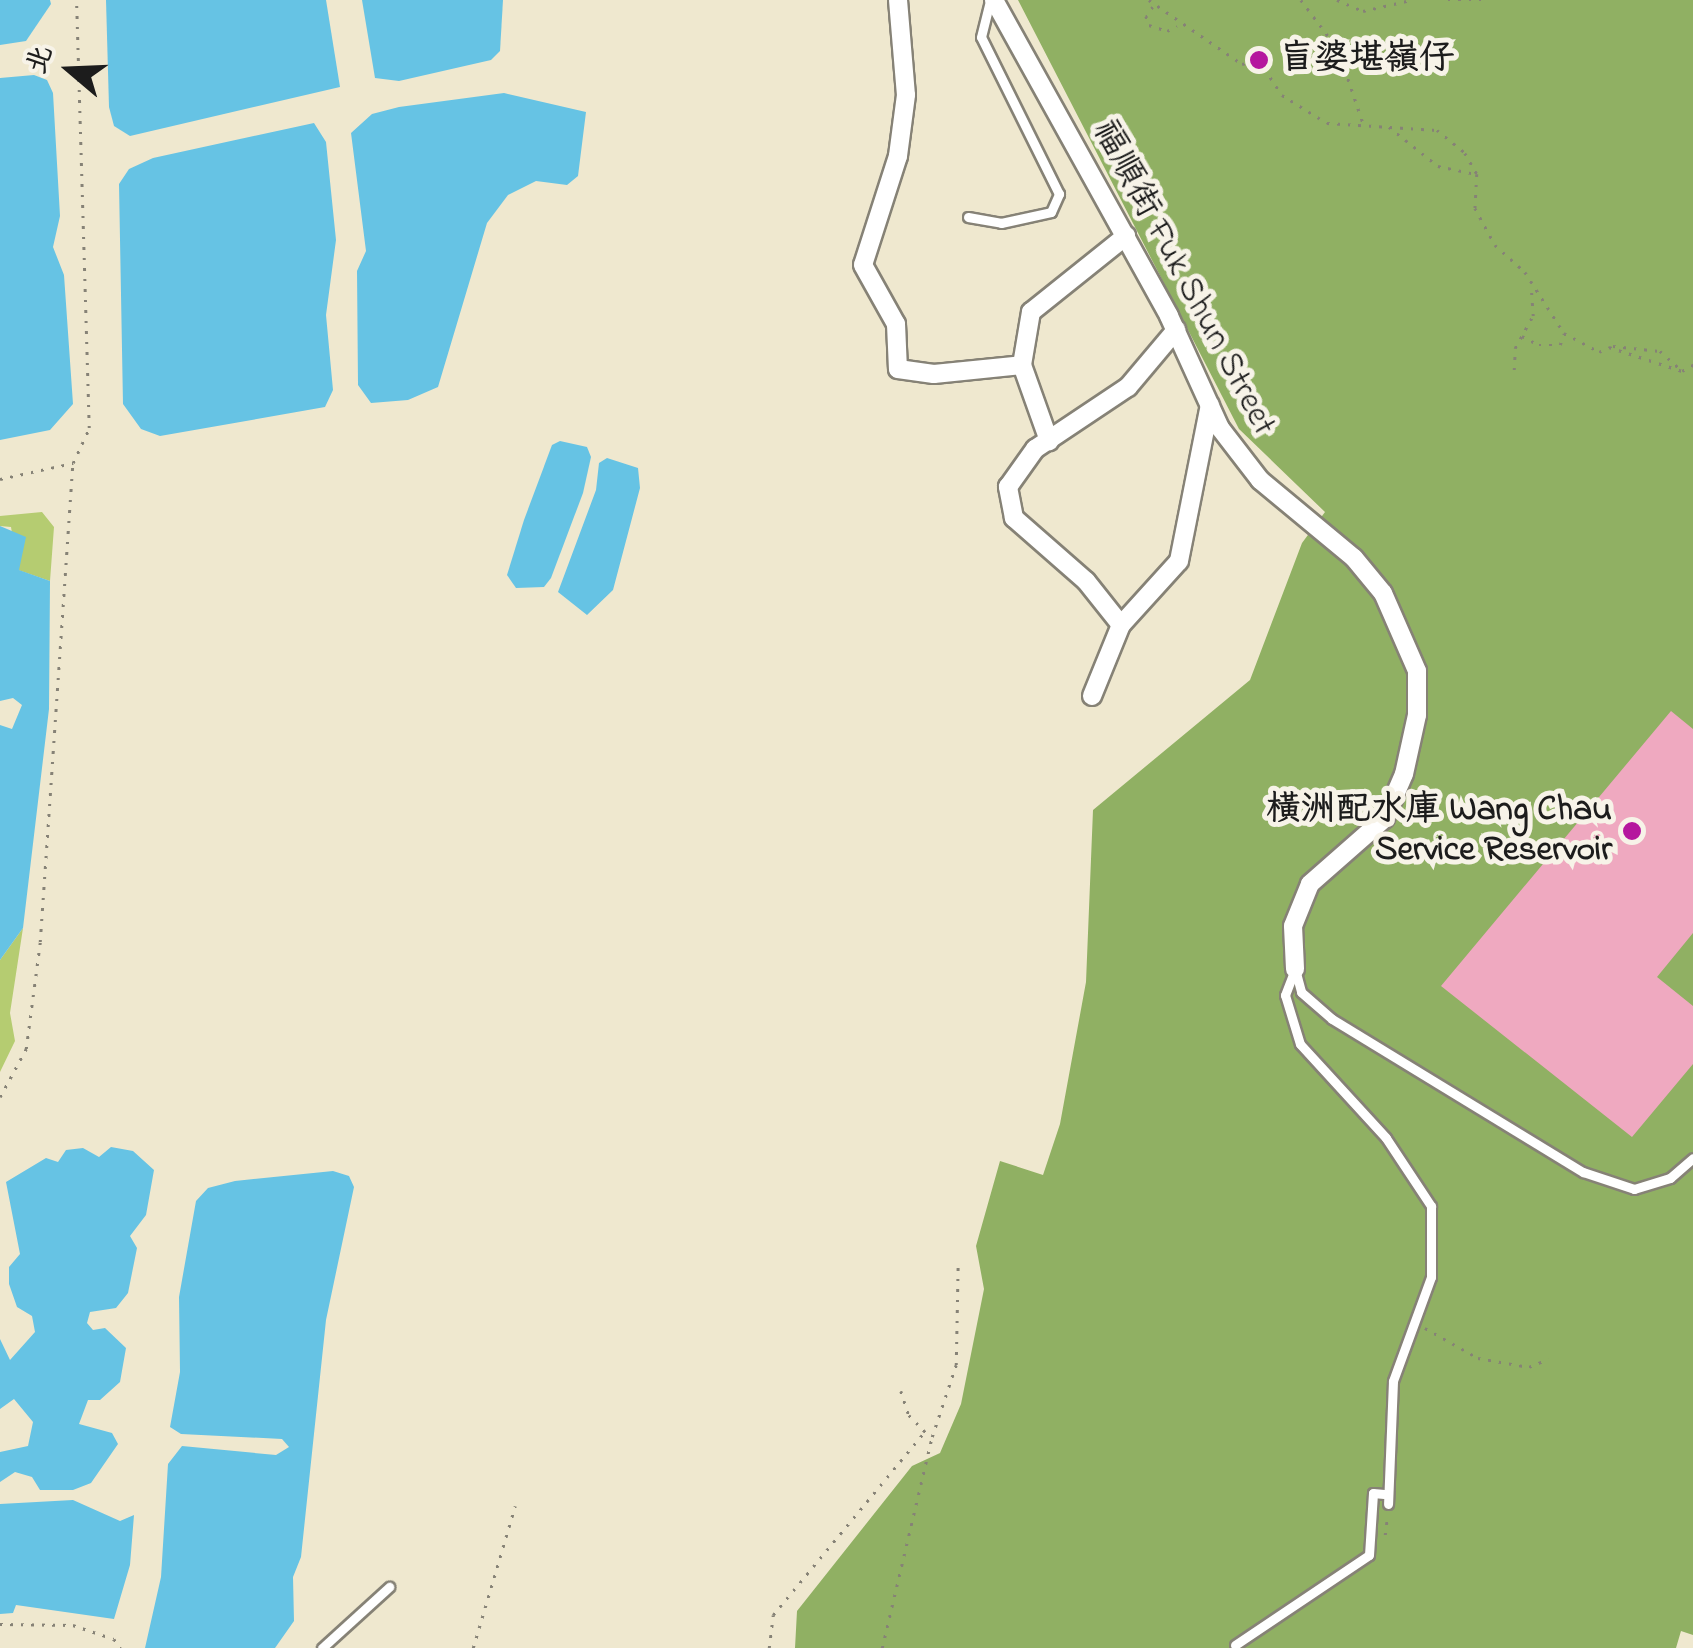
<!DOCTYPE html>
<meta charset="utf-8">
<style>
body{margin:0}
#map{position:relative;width:1693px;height:1648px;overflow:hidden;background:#efe8cf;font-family:"Indie Flower","LXGW WenKai TC",sans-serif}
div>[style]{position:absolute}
.green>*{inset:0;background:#b5cc71}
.forest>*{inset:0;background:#90b063}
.water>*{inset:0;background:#66c3e4}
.building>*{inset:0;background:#efa9c0}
.path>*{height:2.5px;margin-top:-1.25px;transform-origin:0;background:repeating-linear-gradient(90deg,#868276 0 2.5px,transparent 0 10.5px)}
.roads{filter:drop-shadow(2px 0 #868276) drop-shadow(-2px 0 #868276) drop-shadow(0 2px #868276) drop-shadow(0 -2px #868276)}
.lane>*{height:9px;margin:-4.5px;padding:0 4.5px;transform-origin:4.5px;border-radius:4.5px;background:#fff}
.street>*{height:18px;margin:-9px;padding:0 9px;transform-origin:9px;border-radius:9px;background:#fff}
.dots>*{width:28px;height:28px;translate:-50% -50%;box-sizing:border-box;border:5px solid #f7f3e8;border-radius:50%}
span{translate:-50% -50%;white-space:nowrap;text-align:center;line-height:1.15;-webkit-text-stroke:10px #f7f3e8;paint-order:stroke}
.poi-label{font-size:35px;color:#1c1c1c;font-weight:700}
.left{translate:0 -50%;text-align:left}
.right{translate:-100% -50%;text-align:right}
.street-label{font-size:35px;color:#1c1c1c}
.north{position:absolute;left:20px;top:20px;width:100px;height:100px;-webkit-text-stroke:8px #f7f3e8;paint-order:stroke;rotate:289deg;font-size:28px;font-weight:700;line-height:40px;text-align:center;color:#1c1c1c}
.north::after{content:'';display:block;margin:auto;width:35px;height:45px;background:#1c1c1c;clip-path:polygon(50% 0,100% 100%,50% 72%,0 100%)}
</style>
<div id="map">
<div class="green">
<div style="clip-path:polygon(42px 512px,54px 527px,50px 581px,18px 570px,11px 527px,0 526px,0 516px)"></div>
<div style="clip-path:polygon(23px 928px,10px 1013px,15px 1041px,0 1072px,0 960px)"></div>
</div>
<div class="forest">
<div style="clip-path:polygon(1018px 0,1693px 0,1693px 1635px,1681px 1631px,1676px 1648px,795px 1648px,797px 1611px,912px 1466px,940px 1453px,961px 1404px,984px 1289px,976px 1246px,1000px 1161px,1043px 1175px,1060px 1124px,1086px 982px,1093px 810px,1250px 680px,1302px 543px,1325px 512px,1239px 429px)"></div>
</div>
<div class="water">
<div style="clip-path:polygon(0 0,50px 0,51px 4px,26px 41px,0 45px)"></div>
<div style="clip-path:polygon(106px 0,326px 0,340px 87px,130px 136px,114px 126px,109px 107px)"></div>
<div style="clip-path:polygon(362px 0,503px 0,500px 51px,491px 60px,399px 81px,375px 78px)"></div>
<div style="clip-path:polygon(34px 75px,47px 80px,53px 93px,60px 216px,53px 247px,64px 275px,73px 404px,50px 430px,0 440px,0 78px)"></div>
<div style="clip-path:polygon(504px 93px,586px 112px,578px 176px,567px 185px,536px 181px,508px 195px,487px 223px,438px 387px,408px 400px,371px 403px,358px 385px,357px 271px,366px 251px,351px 133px,372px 114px,399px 107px)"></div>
<div style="clip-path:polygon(314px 123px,326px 142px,336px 240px,326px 315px,333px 390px,325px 407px,160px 436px,141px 429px,123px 404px,119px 184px,129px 169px,153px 158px)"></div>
<div style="clip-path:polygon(560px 441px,587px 447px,591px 457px,583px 493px,551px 578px,544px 587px,516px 588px,507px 575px,524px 520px,552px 445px)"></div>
<div style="clip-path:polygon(607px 458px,638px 468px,640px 488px,613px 590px,587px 615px,558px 592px,596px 490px,599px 463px)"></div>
<div style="clip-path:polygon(0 526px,26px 537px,19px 570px,50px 581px,49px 709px,23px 928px,0 960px,0 725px,12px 729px,22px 705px,13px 698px,0 701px)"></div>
<div style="clip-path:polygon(111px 1147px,133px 1151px,154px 1170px,146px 1215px,130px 1236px,137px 1248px,128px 1293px,116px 1308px,90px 1312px,87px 1323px,93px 1330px,105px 1328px,126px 1348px,120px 1382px,100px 1400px,88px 1400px,79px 1424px,112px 1433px,118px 1444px,91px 1483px,73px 1490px,40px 1490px,32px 1477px,15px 1472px,0 1482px,0 1452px,28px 1446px,33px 1422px,14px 1399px,0 1409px,0 1339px,10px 1360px,35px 1332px,32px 1316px,17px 1307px,9px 1284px,9px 1267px,20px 1254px,6px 1182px,46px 1158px,58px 1162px,66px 1150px,83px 1148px,99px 1157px)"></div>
<div style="clip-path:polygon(333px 1171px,349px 1176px,354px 1187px,326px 1320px,301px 1557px,293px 1577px,294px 1621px,275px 1648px,145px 1648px,161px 1577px,168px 1464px,182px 1446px,276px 1455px,289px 1447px,282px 1439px,181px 1434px,170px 1427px,180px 1372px,179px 1297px,196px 1201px,208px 1188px,235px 1181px)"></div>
<div style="clip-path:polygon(73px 1500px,120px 1521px,134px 1515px,130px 1565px,114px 1619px,16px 1605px,13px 1613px,0 1614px,0 1504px)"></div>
</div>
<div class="building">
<div style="clip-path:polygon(1671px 711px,1693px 729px,1693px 933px,1657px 977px,1693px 1006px,1693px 1064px,1632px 1137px,1441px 986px)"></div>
</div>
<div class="path">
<div style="left:1149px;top:0;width:113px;rotate:34.5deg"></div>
<div style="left:1242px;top:64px;width:17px;rotate:-13deg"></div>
<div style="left:1259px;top:60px;width:42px;rotate:56.7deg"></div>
<div style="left:1282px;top:95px;width:53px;rotate:31.9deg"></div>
<div style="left:1327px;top:123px;width:110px;rotate:3.6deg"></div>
<div style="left:1437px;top:130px;width:36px;rotate:39deg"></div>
<div style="left:1465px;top:153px;width:24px;rotate:60deg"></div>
<div style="left:1477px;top:174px;width:34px;rotate:93deg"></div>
<div style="left:1475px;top:208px;width:42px;rotate:61.6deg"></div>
<div style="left:1495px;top:245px;width:40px;rotate:42deg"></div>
<div style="left:1525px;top:272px;width:72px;rotate:57.4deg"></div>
<div style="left:1564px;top:333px;width:40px;rotate:28deg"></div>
<div style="left:1599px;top:352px;width:11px;rotate:-27deg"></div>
<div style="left:1609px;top:347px;width:77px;rotate:18.2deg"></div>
<div style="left:1682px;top:371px;width:13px;rotate:-29deg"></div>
<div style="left:1301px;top:0;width:61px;rotate:52.9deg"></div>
<div style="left:1338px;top:49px;width:81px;rotate:71.3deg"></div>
<div style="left:1337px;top:0;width:28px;rotate:23deg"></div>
<div style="left:1363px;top:11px;width:49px;rotate:-12.9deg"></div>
<div style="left:1448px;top:0;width:33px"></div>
<div style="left:1153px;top:7px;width:11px;rotate:128deg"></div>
<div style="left:1146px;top:16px;width:9px;rotate:72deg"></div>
<div style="left:1149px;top:25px;width:19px;rotate:18deg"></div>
<div style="left:1167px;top:31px;width:11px;rotate:-27deg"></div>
<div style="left:1389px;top:127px;width:63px;rotate:38.5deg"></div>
<div style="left:1438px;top:166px;width:39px;rotate:12deg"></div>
<div style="left:1522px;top:336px;width:19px;rotate:28deg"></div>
<div style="left:1539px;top:345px;width:21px"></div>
<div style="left:1560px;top:345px;width:12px;rotate:-70deg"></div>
<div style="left:1613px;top:346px;width:47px;rotate:6.1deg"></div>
<div style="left:1660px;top:351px;width:28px;rotate:42deg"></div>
<div style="left:1514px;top:370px;width:22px;rotate:-87deg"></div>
<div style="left:1515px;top:348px;width:37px;rotate:-61deg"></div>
<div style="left:1533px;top:316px;width:29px;rotate:-94deg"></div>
<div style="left:0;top:479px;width:75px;rotate:-12.4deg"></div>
<div style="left:73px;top:463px;width:38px;rotate:-65deg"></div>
<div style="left:89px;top:428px;width:428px;rotate:-91.7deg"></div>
<div style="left:0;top:1097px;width:55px;rotate:-61.6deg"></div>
<div style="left:26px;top:1049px;width:108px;rotate:-82.5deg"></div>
<div style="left:40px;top:942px;width:480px;rotate:-86.1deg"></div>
<div style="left:1425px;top:1328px;width:61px;rotate:29.5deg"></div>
<div style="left:1478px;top:1358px;width:52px;rotate:10deg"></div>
<div style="left:1529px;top:1367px;width:21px;rotate:-23deg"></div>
<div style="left:901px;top:1391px;width:25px;rotate:72deg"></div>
<div style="left:909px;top:1415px;width:30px;rotate:46deg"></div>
<div style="left:1385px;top:1535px;width:17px;rotate:-83deg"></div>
<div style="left:0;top:1624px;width:73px;rotate:0.8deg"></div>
<div style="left:73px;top:1625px;width:43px;rotate:18.9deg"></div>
<div style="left:114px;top:1639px;width:11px;rotate:52deg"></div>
<div style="left:473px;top:1648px;width:148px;rotate:-73.5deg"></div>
<div style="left:769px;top:1648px;width:33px;rotate:-83deg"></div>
<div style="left:773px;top:1615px;width:234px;rotate:-50.4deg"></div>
<div style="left:882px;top:1648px;width:217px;rotate:-76.7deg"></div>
<div style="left:932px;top:1437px;width:76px;rotate:-71.6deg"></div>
<div style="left:956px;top:1365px;width:101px;rotate:-88.9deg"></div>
</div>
<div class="roads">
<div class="lane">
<div style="left:968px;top:217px;width:34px;rotate:10deg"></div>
<div style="left:1001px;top:223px;width:51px;rotate:-12.4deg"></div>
<div style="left:1051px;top:212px;width:20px;rotate:-66deg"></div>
<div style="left:1059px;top:194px;width:175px;rotate:-116.4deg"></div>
<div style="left:981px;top:37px;width:38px;rotate:-76deg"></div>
<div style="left:1295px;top:969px;width:28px;rotate:111deg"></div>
<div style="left:1285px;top:995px;width:51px;rotate:73deg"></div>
<div style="left:1300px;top:1044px;width:127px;rotate:47.5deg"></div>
<div style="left:1386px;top:1138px;width:82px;rotate:56.5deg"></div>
<div style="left:1431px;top:1206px;width:71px;rotate:90deg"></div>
<div style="left:1431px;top:1277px;width:111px;rotate:110.1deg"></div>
<div style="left:1393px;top:1381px;width:123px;rotate:92.3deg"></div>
<div style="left:1295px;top:969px;width:24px;rotate:75deg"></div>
<div style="left:1301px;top:992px;width:41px;rotate:41.1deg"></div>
<div style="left:1332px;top:1019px;width:294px;rotate:31.4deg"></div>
<div style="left:1583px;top:1172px;width:54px;rotate:18.4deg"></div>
<div style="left:1634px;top:1189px;width:38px;rotate:-17deg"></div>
<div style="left:1670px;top:1178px;width:30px;rotate:-41deg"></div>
<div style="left:1235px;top:1645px;width:161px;rotate:-33.9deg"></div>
<div style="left:1369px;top:1555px;width:62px;rotate:-86.3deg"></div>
<div style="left:1373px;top:1493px;width:11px;rotate:5deg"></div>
<div style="left:322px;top:1648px;width:91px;rotate:-42.3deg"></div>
</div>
<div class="street">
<div style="left:898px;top:0;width:95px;rotate:85.2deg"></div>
<div style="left:906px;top:95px;width:62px;rotate:97.5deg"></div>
<div style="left:898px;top:156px;width:114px;rotate:107.8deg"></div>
<div style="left:863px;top:265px;width:68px;rotate:60.8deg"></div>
<div style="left:896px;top:324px;width:45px;rotate:87.5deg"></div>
<div style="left:898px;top:369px;width:36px;rotate:8deg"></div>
<div style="left:934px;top:374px;width:88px;rotate:-5.8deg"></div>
<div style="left:1022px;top:365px;width:54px;rotate:-80.4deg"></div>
<div style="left:1031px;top:312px;width:122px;rotate:-38.7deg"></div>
<div style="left:994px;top:0;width:361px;rotate:61deg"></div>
<div style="left:1169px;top:316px;width:123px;rotate:65.5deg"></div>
<div style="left:1220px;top:428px;width:66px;rotate:52.4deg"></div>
<div style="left:1260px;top:480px;width:122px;rotate:39.7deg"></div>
<div style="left:1354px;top:558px;width:45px;rotate:50.4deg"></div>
<div style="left:1383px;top:593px;width:85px;rotate:66.4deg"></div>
<div style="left:1417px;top:671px;width:44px;rotate:90deg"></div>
<div style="left:1417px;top:715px;width:60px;rotate:102.4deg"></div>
<div style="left:1404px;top:774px;width:48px;rotate:113.4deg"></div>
<div style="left:1385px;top:818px;width:100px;rotate:138.7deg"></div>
<div style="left:1310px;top:884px;width:45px;rotate:112deg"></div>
<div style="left:1293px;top:926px;width:43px;rotate:87.3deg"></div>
<div style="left:1022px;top:365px;width:81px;rotate:70.4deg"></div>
<div style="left:1121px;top:625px;width:56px;rotate:-128.5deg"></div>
<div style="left:1086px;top:581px;width:96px;rotate:-138.8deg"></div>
<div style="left:1014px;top:518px;width:32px;rotate:-101deg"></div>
<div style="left:1008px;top:487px;width:47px;rotate:-54.6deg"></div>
<div style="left:1035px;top:449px;width:112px;rotate:-33.7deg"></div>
<div style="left:1128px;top:387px;width:75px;rotate:-49.9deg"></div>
<div style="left:1092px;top:696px;width:77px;rotate:-67.8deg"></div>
<div style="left:1121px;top:625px;width:86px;rotate:-47.8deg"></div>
<div style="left:1179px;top:561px;width:159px;rotate:-78.8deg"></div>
</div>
</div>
<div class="dots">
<div style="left:1259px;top:60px;background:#b5179e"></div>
<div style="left:1632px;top:831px;background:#b5179e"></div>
</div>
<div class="poi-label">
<span class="left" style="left:1279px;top:60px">盲婆堪嶺仔</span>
<span class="right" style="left:1612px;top:831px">橫洲配水庫 Wang Chau<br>Service Reservoir</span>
</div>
<div class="street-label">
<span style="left:1183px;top:278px;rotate:62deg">福順街 Fuk Shun Street</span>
</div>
<div class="north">北</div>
</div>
